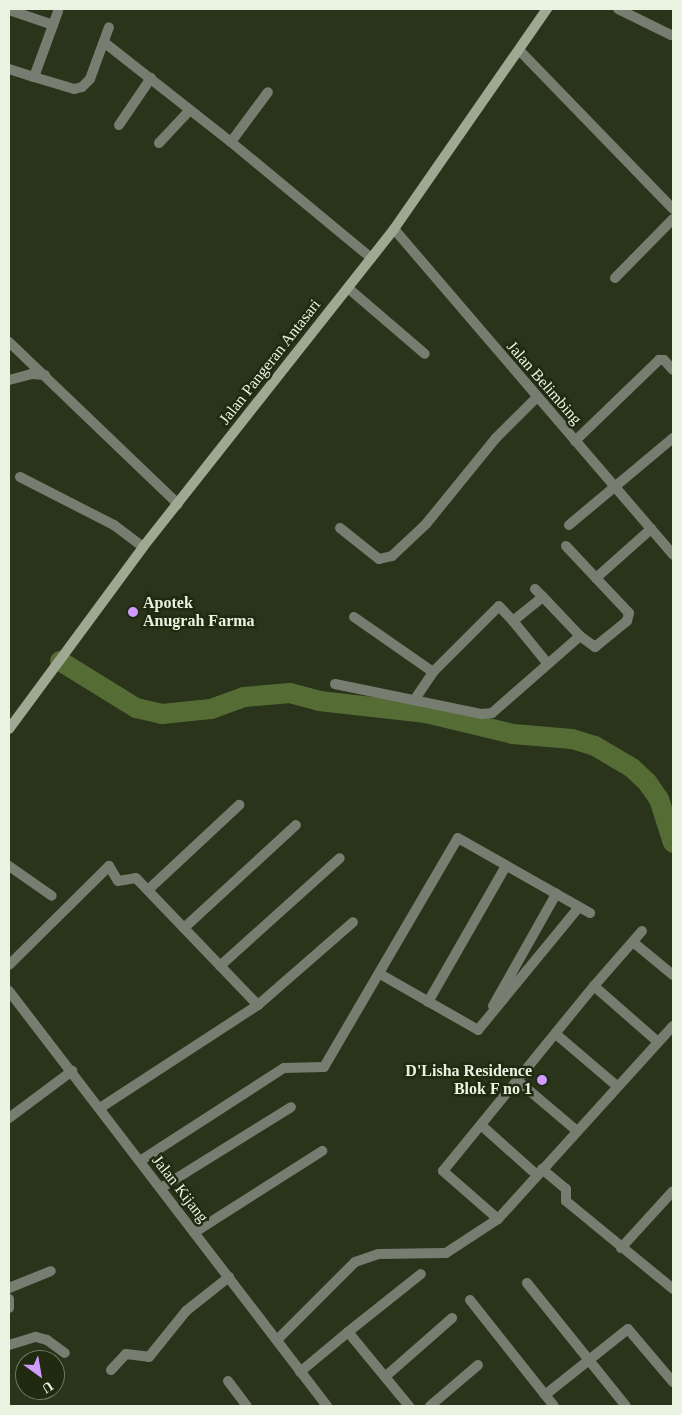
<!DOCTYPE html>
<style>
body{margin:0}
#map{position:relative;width:682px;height:1415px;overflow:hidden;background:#29341a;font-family:Georgia,serif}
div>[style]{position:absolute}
.river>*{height:20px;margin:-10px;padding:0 10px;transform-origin:10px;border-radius:10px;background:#566c35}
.street>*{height:10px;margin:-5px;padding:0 5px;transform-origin:5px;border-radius:5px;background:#777d70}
.secondary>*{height:10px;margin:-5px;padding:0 5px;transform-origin:5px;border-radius:5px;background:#9fa893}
.dots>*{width:14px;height:14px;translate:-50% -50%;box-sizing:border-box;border:2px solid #1f2a10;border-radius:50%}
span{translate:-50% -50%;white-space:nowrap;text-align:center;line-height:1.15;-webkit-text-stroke:5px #1f2a10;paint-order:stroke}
.street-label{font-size:16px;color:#eaf2e2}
.poi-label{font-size:16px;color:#eaf2e2;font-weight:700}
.left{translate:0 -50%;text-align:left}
.right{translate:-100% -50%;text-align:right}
.frame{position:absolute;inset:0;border:10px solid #eaf2e2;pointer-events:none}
.north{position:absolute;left:15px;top:1350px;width:50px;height:50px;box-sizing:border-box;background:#1f2a10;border:1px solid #707a64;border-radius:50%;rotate:148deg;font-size:14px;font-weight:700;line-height:20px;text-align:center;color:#eaf2e2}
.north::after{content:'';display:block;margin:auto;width:18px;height:22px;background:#d09dff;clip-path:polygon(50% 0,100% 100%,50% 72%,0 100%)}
</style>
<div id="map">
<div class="river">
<div style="left:60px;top:661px;width:89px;rotate:31.7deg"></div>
<div style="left:136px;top:708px;width:27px;rotate:13deg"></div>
<div style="left:162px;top:714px;width:49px;rotate:-5.8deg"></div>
<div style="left:211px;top:709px;width:35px;rotate:-20deg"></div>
<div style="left:244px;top:697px;width:46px;rotate:-5deg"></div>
<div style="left:290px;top:693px;width:30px;rotate:15deg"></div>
<div style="left:319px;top:701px;width:108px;rotate:6.4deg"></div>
<div style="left:426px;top:713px;width:89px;rotate:13.6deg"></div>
<div style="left:513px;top:734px;width:59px;rotate:4.8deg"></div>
<div style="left:572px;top:739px;width:24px;rotate:17deg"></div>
<div style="left:595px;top:746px;width:43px;rotate:30.7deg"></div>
<div style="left:632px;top:768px;width:21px;rotate:43deg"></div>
<div style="left:647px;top:782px;width:21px;rotate:55deg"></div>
<div style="left:659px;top:799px;width:46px;rotate:72.3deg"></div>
</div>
<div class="street">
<div style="left:618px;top:9px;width:59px;rotate:26.1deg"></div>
<div style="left:9px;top:10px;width:46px;rotate:18.8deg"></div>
<div style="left:53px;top:25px;width:15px;rotate:-70deg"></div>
<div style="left:105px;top:43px;width:160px;rotate:38.2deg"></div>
<div style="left:231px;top:142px;width:182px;rotate:39.6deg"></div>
<div style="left:520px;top:51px;width:220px;rotate:45.9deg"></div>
<div style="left:9px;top:69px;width:26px;rotate:18deg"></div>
<div style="left:34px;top:77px;width:55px;rotate:-69.9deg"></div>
<div style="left:34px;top:77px;width:42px;rotate:16.7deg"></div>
<div style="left:74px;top:89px;width:8px;rotate:-14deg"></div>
<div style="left:82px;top:87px;width:11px;rotate:-45deg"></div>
<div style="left:90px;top:79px;width:55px;rotate:-69.9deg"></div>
<div style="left:119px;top:125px;width:57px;rotate:-55.8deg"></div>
<div style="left:231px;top:142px;width:62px;rotate:-53.5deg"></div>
<div style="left:159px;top:143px;width:45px;rotate:-46.8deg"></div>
<div style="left:394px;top:229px;width:429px;rotate:49.4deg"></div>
<div style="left:615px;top:278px;width:83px;rotate:-45.5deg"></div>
<div style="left:348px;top:288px;width:101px;rotate:40.6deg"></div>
<div style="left:9px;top:342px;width:234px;rotate:43.8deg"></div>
<div style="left:9px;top:380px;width:23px;rotate:-15deg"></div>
<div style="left:31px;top:374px;width:14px;rotate:4deg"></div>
<div style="left:575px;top:441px;width:117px;rotate:-44deg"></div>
<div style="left:659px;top:360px;width:5px"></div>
<div style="left:664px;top:360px;width:13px;rotate:48deg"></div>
<div style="left:20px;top:477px;width:106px;rotate:27.1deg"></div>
<div style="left:114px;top:525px;width:36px;rotate:37deg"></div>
<div style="left:569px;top:525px;width:136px;rotate:-39.9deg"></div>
<div style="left:340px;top:528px;width:50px;rotate:38.5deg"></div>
<div style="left:379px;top:559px;width:13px;rotate:-13deg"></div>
<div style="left:392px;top:556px;width:47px;rotate:-43.3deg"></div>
<div style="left:426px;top:524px;width:111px;rotate:-50.9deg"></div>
<div style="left:496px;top:438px;width:57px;rotate:-45deg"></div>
<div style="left:566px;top:546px;width:44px;rotate:46.8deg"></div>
<div style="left:535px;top:589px;width:11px;rotate:45deg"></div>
<div style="left:354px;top:617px;width:96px;rotate:34.8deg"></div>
<div style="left:433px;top:672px;width:93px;rotate:-45deg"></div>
<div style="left:499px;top:606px;width:21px;rotate:47deg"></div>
<div style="left:513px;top:621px;width:38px;rotate:-39deg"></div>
<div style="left:543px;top:597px;width:54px;rotate:46.5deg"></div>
<div style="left:513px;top:621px;width:55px;rotate:50.9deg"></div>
<div style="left:335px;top:684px;width:149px;rotate:11.6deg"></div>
<div style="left:481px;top:714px;width:11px;rotate:-5deg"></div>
<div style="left:492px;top:713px;width:117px;rotate:-41.2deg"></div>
<div style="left:580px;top:636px;width:19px;rotate:36deg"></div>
<div style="left:595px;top:647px;width:41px;rotate:-39.1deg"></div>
<div style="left:627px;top:621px;width:8px;rotate:-76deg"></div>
<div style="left:629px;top:613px;width:48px;rotate:-133.3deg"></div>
<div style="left:596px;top:578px;width:74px;rotate:-41.7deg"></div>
<div style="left:415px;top:699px;width:32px;rotate:-56deg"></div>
<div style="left:9px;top:866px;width:52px;rotate:34.9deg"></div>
<div style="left:148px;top:890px;width:125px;rotate:-43deg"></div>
<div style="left:184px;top:928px;width:152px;rotate:-42.6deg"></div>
<div style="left:633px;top:942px;width:52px;rotate:39.5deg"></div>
<div style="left:9px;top:965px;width:141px;rotate:-44.7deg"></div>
<div style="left:109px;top:866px;width:17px;rotate:59deg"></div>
<div style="left:118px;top:881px;width:18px;rotate:-9deg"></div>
<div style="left:136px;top:878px;width:176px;rotate:46.2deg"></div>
<div style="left:220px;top:966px;width:161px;rotate:-42deg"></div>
<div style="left:380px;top:974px;width:113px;rotate:29.7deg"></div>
<div style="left:594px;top:986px;width:73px;rotate:-48.9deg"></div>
<div style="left:9px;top:991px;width:523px;rotate:52.54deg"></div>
<div style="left:428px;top:1002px;width:157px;rotate:-60.2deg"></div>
<div style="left:493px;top:1006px;width:129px;rotate:-60.6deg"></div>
<div style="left:478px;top:1030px;width:159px;rotate:-50.6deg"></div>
<div style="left:557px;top:1035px;width:79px;rotate:40.4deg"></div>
<div style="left:518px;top:1081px;width:77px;rotate:40.3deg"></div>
<div style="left:100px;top:1108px;width:189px;rotate:-33.1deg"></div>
<div style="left:258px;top:1005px;width:126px;rotate:-41.1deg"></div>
<div style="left:9px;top:1118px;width:79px;rotate:-36.7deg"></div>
<div style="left:481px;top:1125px;width:75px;rotate:41.8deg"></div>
<div style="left:140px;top:1161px;width:171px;rotate:-32.9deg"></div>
<div style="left:284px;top:1068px;width:40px;rotate:-1.4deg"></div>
<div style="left:324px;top:1067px;width:265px;rotate:-59.7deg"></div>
<div style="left:458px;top:838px;width:152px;rotate:29.6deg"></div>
<div style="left:542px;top:1169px;width:31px;rotate:40deg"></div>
<div style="left:566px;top:1189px;width:12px;rotate:90deg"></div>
<div style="left:566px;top:1201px;width:139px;rotate:39.4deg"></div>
<div style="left:161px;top:1188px;width:153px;rotate:-31.9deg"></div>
<div style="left:498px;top:1219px;width:73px;rotate:-138.9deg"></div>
<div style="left:443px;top:1171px;width:239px;rotate:-50.8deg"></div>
<div style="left:594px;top:986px;width:85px;rotate:41.2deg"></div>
<div style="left:195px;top:1232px;width:151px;rotate:-32.5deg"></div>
<div style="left:621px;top:1248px;width:77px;rotate:-47.6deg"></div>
<div style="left:527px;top:1283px;width:158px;rotate:51.2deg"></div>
<div style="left:9px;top:1288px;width:45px;rotate:-22deg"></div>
<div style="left:9px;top:1299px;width:9px;rotate:90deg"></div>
<div style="left:470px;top:1300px;width:135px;rotate:51.6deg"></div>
<div style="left:348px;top:1332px;width:93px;rotate:-38.5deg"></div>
<div style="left:277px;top:1340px;width:110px;rotate:-45deg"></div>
<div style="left:355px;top:1262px;width:24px;rotate:-19deg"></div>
<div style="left:378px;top:1254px;width:68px;rotate:-0.8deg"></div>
<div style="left:446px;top:1253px;width:62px;rotate:-33.2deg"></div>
<div style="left:498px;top:1219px;width:261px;rotate:-47.8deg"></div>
<div style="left:9px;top:1345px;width:28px;rotate:-17deg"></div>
<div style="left:36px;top:1337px;width:11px;rotate:15deg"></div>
<div style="left:47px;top:1340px;width:22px;rotate:36deg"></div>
<div style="left:111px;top:1370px;width:22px;rotate:-47deg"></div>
<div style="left:126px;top:1354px;width:23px;rotate:7deg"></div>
<div style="left:149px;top:1357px;width:59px;rotate:-51.2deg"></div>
<div style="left:186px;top:1311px;width:55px;rotate:-38.3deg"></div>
<div style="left:300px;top:1372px;width:62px;rotate:-39.8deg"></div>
<div style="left:348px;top:1332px;width:96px;rotate:50.5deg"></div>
<div style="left:386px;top:1376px;width:88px;rotate:-41.3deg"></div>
<div style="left:228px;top:1381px;width:31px;rotate:53deg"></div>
<div style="left:545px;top:1395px;width:106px;rotate:-38.5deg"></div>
<div style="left:628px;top:1329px;width:70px;rotate:49.7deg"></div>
<div style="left:430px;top:1406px;width:63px;rotate:-40.5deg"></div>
</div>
<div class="secondary">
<div style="left:9px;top:729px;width:226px;rotate:-53.6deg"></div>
<div style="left:143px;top:547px;width:405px;rotate:-51.7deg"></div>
<div style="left:394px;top:229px;width:268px;rotate:-55.2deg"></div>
</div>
<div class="dots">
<div style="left:133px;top:612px;background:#d09dff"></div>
<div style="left:542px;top:1080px;background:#d09dff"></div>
</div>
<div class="street-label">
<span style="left:270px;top:362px;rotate:-52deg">Jalan Pangeran Antasari</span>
<span style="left:544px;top:383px;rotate:49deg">Jalan Belimbing</span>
<span style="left:180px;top:1189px;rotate:52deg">Jalan Kijang</span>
</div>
<div class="poi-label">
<span class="left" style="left:143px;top:612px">Apotek<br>Anugrah Farma</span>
<span class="right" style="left:532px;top:1080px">D'Lisha Residence<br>Blok F no 1</span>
</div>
<div class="frame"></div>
<div class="north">U</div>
</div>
